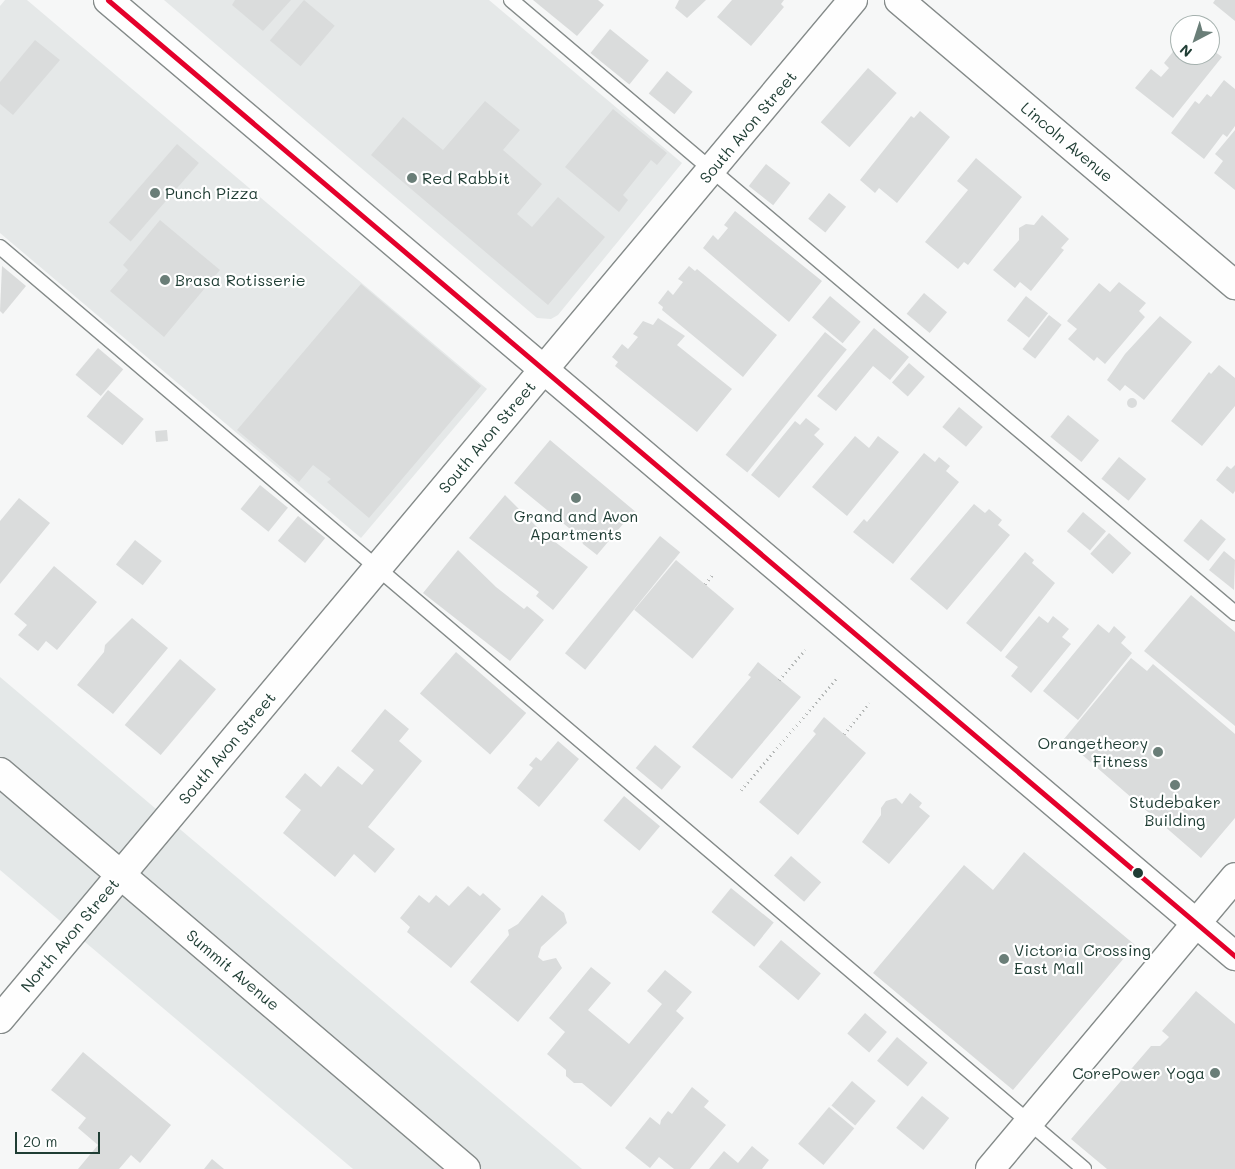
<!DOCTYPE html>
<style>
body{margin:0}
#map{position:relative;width:1235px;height:1169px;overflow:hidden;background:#f6f7f7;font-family:Mali,sans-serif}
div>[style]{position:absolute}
.built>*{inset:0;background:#e5e8e8}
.green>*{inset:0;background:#e4e8e8}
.building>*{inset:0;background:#dadcdc;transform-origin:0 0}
.round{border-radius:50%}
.path>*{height:3px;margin-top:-1.5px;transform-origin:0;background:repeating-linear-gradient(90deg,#b5b8b7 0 1px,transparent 0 5px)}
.roads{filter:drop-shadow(1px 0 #858b8a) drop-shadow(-1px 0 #858b8a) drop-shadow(0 1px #858b8a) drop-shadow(0 -1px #858b8a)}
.lane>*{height:14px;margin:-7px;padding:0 7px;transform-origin:7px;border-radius:7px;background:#fefefe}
.street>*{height:28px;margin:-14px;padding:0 14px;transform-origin:14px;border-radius:14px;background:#fefefe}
.secondary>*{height:28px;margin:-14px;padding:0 14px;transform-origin:14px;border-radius:14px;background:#fefefe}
.bus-1>*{height:5px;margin:-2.5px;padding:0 2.5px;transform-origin:2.5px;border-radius:2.5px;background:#e4002b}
.dots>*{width:14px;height:14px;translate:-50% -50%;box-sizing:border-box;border:2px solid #fff;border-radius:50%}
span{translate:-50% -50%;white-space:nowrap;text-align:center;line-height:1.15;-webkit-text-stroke:4.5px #fff;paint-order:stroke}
.street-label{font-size:16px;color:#1f3d34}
.poi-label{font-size:16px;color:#1f3d34}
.left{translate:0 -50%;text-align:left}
.right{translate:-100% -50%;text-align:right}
.north{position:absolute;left:1170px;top:15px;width:50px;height:50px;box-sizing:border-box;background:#fff;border:1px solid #a5b1ae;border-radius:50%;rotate:220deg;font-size:14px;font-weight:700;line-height:20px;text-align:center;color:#1f3d34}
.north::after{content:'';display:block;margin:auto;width:18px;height:22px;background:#6a7e78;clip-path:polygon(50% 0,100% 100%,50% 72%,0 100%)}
.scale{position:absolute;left:15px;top:1132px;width:85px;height:22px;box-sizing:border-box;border:2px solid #1f3d34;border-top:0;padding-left:6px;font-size:15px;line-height:18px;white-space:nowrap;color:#1f3d34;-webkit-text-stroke:4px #fff;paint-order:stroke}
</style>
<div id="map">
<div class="built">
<div style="clip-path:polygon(5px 0,27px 0,487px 389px,361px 538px,0 233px,0 6px)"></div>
<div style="clip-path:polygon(164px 0,489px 0,682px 163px,558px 315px,551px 319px,537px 318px)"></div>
</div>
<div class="green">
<div style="clip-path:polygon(0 677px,582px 1169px,353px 1169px,0 870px)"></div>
</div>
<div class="building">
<div style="clip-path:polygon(235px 0,291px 0,263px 31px,232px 5px)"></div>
<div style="left:304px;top:0;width:40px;height:53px;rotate:40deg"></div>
<div style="clip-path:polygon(533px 0,598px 0,604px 5px,577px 36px)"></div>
<div style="clip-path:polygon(679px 0,706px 0,687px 18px,675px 8px)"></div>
<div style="clip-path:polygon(732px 0,784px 0,781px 4px,784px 7px,751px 46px,717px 17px)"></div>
<div style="clip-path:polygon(1215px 0,1235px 0,1235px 21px,1213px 3px)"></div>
<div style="left:610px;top:29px;width:50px;height:31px;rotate:39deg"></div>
<div style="clip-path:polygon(35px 40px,60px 60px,13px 115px,0 104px,0 82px)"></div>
<div style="clip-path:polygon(1180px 43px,1180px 55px,1210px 55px,1210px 48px,1222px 57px,1173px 118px,1135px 88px,1151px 69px,1161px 77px,1169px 68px,1164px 63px)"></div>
<div style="left:868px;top:68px;width:38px;height:72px;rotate:41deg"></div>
<div style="left:667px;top:71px;width:33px;height:29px;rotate:39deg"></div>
<div style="clip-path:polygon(1224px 80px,1235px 89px,1235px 126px,1227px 137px,1223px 134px,1204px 159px,1171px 133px,1195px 101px,1199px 104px,1207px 94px,1211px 97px)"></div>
<div style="clip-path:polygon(485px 101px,520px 130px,503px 150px,542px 184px,517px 214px,532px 227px,558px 197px,605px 237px,548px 305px,371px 155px,403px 117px,443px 150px)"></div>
<div style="clip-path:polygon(613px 109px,667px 153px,657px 165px,651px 160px,623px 195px,628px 200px,619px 212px,565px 167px)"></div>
<div style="clip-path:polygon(920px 111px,950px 137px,897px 203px,879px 188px,875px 193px,860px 180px,911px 116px,914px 118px)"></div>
<div style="clip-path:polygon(1235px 130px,1235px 190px,1214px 173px,1223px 161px,1215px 154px)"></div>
<div style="left:177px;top:144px;width:29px;height:104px;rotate:41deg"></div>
<div style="clip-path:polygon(976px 158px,1022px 197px,968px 265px,964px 262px,958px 269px,925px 242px,968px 190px,957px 181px)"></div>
<div style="left:766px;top:164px;width:31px;height:28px;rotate:38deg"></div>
<div style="left:829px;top:193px;width:22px;height:33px;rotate:39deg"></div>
<div style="clip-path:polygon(735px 211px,822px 281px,789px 322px,703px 248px,713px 235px,718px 240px,728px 228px,724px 225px)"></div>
<div style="clip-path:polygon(1042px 215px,1069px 239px,1061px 248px,1064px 250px,1031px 291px,1020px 282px,1015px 288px,993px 270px,1019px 240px,1019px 228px,1026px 224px,1034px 225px)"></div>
<div style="clip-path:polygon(160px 220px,220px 270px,164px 337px,110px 291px,128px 270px,123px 265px)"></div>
<div style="clip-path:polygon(2px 266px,26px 286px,3px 314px,0 311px)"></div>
<div style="clip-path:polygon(689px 266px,695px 271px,697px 269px,777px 335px,743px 377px,662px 310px,663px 307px,658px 303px,668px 290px,673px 295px,683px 282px,678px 279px)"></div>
<div style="clip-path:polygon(1119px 282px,1146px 303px,1139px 311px,1145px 317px,1105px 364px,1097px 357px,1094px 361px,1068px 339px,1077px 329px,1067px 321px,1099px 283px,1110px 292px)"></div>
<div style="clip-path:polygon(361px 284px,481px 386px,369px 518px,327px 482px,331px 479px,313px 465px,299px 482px,237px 430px)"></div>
<div style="left:924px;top:293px;width:30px;height:27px;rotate:40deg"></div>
<div style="left:830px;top:296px;width:40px;height:28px;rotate:40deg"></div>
<div style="left:1026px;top:296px;width:28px;height:31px;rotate:38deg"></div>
<div style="left:1049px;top:315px;width:16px;height:43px;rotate:38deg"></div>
<div style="clip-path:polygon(1160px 316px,1192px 342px,1144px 400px,1125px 385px,1120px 391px,1107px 380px,1125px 354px)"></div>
<div style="clip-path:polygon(658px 318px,685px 336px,677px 345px,732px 389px,697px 432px,615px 366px,618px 362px,612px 357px,622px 344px,628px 349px,638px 337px,633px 334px,643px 321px,653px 325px)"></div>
<div style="clip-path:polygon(874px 328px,909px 357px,890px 380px,873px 366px,836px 411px,817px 396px)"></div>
<div style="left:825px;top:332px;width:28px;height:158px;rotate:39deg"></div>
<div style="left:98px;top:348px;width:33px;height:35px;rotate:40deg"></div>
<div style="left:909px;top:363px;width:21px;height:26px;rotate:41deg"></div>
<div style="clip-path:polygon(1219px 365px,1235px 378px,1235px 406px,1202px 446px,1171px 421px,1209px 372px,1211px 374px)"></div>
<div style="left:108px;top:390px;width:46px;height:34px;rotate:39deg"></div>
<div class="round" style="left:1127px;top:398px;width:10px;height:10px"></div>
<div style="left:959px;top:407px;width:31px;height:26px;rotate:40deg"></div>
<div style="left:1068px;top:415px;width:40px;height:28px;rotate:39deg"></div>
<div style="clip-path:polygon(806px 418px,820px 429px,814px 435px,824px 444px,779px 498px,751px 475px,795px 421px,800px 425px)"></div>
<div style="left:167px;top:430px;width:11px;height:12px;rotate:85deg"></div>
<div style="clip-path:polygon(855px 436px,869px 448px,878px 436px,899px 452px,847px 516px,812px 487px)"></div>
<div style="clip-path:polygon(550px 440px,637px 513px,631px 520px,628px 518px,597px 555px,583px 544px,580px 537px,514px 483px)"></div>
<div style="clip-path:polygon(924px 453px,935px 462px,939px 457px,950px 466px,946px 471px,959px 482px,893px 564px,853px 532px,864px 519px,867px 522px)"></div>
<div style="left:1119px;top:457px;width:35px;height:28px;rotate:39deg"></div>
<div style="clip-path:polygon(1235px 465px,1235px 491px,1233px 494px,1216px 480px,1227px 466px,1231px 469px)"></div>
<div style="left:260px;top:485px;width:36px;height:31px;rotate:39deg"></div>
<div style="clip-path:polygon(505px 495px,542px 532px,588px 567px,553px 610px,536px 596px,539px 592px,469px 538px)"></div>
<div style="clip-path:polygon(19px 498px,50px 523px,0 584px,0 521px)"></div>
<div style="clip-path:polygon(974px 504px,985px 513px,989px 509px,1002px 520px,998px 525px,1010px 535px,947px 610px,910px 579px)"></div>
<div style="left:1083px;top:512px;width:30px;height:25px;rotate:40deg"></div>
<div style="left:298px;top:516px;width:35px;height:32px;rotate:39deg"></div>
<div style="left:1201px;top:519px;width:32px;height:28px;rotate:39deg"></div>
<div style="left:1109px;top:533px;width:30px;height:28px;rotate:42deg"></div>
<div style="left:660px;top:536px;width:26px;height:151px;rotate:39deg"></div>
<div style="left:135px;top:540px;width:34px;height:31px;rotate:38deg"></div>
<div style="clip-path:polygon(458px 550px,496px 587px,524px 609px,527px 606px,544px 620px,510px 661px,423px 593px)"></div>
<div style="clip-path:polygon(1224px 551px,1235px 560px,1234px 590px,1209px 570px)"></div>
<div style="clip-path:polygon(1025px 552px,1034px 560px,1032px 563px,1055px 583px,1001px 652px,966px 623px)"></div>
<div style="left:676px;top:560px;width:76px;height:65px;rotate:40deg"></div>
<div style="clip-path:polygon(54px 566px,97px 602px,57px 650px,46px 641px,38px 651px,18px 635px,27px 625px,14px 614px)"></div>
<div style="clip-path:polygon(1191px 595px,1235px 632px,1235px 726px,1144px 651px)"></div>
<div style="clip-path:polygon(1039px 616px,1048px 623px,1053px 616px,1069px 629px,1062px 637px,1071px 644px,1031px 693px,1011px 676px,1018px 667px,1005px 657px)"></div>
<div style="clip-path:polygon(132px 618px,168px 648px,113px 714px,77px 685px,104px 652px,105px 645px)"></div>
<div style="clip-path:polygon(1098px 624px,1109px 633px,1114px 626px,1126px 637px,1121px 643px,1132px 653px,1078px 720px,1043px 691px)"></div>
<div style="left:456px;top:652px;width:93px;height:55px;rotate:41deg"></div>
<div style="clip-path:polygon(1131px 658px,1147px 671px,1153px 664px,1235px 734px,1235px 818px,1201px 858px,1064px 739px)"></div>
<div style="left:180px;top:659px;width:47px;height:86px;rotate:40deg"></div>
<div style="clip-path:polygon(758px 662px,801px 697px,732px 779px,692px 747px,751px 677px,748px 675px)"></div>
<div style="clip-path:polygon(385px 709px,409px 729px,399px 741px,422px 761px,368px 827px,395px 849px,375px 873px,354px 854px,335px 877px,283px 833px,301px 810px,285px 797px,305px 773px,321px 787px,338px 766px,362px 785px,374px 770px,351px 751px)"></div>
<div style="clip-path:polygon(824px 717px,866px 753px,798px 835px,759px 802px,816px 734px,813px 731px)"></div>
<div style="clip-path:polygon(558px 741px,579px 759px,539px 807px,517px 788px,533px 768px,529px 765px,536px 757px,541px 761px)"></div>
<div style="left:655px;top:745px;width:34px;height:30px;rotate:40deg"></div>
<div style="clip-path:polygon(910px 793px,922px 803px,919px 807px,930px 816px,889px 864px,862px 842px,881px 815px,881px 808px,886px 801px,896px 798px,902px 804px)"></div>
<div style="left:624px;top:796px;width:47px;height:32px;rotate:40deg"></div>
<div style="clip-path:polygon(1024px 852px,1135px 945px,1013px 1090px,873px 973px,964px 865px,993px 890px)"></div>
<div style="left:791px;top:856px;width:40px;height:26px;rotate:41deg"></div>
<div style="clip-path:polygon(468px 886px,480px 896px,483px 893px,501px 909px,451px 968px,407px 932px,410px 927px,400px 918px,419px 895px,429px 903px,436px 895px,449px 906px)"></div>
<div style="left:731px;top:888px;width:55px;height:31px;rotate:39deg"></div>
<div style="clip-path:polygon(542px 895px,564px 913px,567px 923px,541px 947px,538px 957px,543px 961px,556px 958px,562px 968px,518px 1022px,470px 982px,509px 935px,508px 930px,518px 924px)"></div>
<div style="left:781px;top:940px;width:52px;height:35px;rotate:40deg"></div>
<div style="clip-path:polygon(591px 967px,611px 983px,588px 1010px,629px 1044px,662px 1004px,647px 991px,665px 970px,692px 992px,676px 1011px,684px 1018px,611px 1107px,582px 1083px,574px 1083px,566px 1076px,566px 1070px,547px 1054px,565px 1032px,549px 1018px)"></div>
<div style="clip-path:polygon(1196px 991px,1235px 1024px,1235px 1169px,1107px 1169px,1071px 1139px,1151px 1046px,1160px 1046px,1169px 1037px,1162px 1031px)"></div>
<div style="left:865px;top:1013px;width:29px;height:27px;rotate:41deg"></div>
<div style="left:897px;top:1037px;width:40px;height:31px;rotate:40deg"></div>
<div style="clip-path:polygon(83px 1052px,171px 1125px,140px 1163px,131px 1155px,119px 1169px,78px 1169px,98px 1145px,78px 1128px,86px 1118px,51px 1090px)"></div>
<div style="left:852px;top:1081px;width:31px;height:32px;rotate:40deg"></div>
<div style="clip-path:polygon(692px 1087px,709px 1101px,704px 1107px,726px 1125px,690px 1169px,674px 1169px,659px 1157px,650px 1168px,625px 1148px,650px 1117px,660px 1125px,661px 1120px,668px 1111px,672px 1114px)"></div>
<div style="left:922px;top:1096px;width:35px;height:41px;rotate:39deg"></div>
<div style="left:829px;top:1107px;width:33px;height:48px;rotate:40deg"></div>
<div style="clip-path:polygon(752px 1146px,769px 1160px,762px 1169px,709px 1169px,724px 1151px,738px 1163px)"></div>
<div style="clip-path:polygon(212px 1159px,224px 1169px,204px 1169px)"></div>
</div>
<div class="path">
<div style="left:705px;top:584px;width:14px;rotate:-51deg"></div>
<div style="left:779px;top:680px;width:40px;rotate:-49deg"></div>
<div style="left:844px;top:734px;width:40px;rotate:-51deg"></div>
<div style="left:741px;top:790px;width:149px;rotate:-49.4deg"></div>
</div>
<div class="roads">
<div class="lane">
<div style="left:511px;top:0;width:949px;rotate:40.25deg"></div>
<div style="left:0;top:247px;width:1423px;rotate:40.38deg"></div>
</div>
<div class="street">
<div style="left:899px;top:0;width:441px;rotate:40.3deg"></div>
<div style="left:0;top:1019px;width:1329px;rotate:-50.07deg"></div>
</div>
<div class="secondary">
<div style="left:108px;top:0;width:1478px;rotate:40.31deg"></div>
<div style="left:0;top:772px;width:612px;rotate:40.43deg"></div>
<div style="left:990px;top:1169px;width:381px;rotate:-50deg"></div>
</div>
</div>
<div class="bus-1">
<div style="left:108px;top:0;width:1478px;rotate:40.31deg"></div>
</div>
<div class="dots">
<div style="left:412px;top:178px;background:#6a7e78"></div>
<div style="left:155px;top:193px;background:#6a7e78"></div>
<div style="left:165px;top:280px;background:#6a7e78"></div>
<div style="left:576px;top:498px;background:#6a7e78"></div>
<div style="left:1158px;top:752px;background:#6a7e78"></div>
<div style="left:1175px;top:785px;background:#6a7e78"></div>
<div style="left:1138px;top:873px;background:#1f3d34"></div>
<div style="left:1004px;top:959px;background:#6a7e78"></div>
<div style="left:1215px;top:1073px;background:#6a7e78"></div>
</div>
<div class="street-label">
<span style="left:748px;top:127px;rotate:-50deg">South Avon Street</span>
<span style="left:1067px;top:142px;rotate:40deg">Lincoln Avenue</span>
<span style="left:487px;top:437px;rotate:-50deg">South Avon Street</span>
<span style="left:227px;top:748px;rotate:-50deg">South Avon Street</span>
<span style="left:70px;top:935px;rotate:-50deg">North Avon Street</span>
<span style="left:233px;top:970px;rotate:40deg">Summit Avenue</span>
</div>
<div class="poi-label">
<span class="left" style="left:422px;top:178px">Red Rabbit</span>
<span class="left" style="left:165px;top:193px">Punch Pizza</span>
<span class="left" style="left:175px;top:280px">Brasa Rotisserie</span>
<span style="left:576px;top:525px">Grand and Avon<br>Apartments</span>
<span class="right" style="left:1148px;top:752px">Orangetheory<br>Fitness</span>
<span style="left:1175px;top:811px">Studebaker<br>Building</span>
<span class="left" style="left:1014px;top:959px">Victoria Crossing<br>East Mall</span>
<span class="right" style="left:1205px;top:1073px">CorePower Yoga</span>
</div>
<div class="north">N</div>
<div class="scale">20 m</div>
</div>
